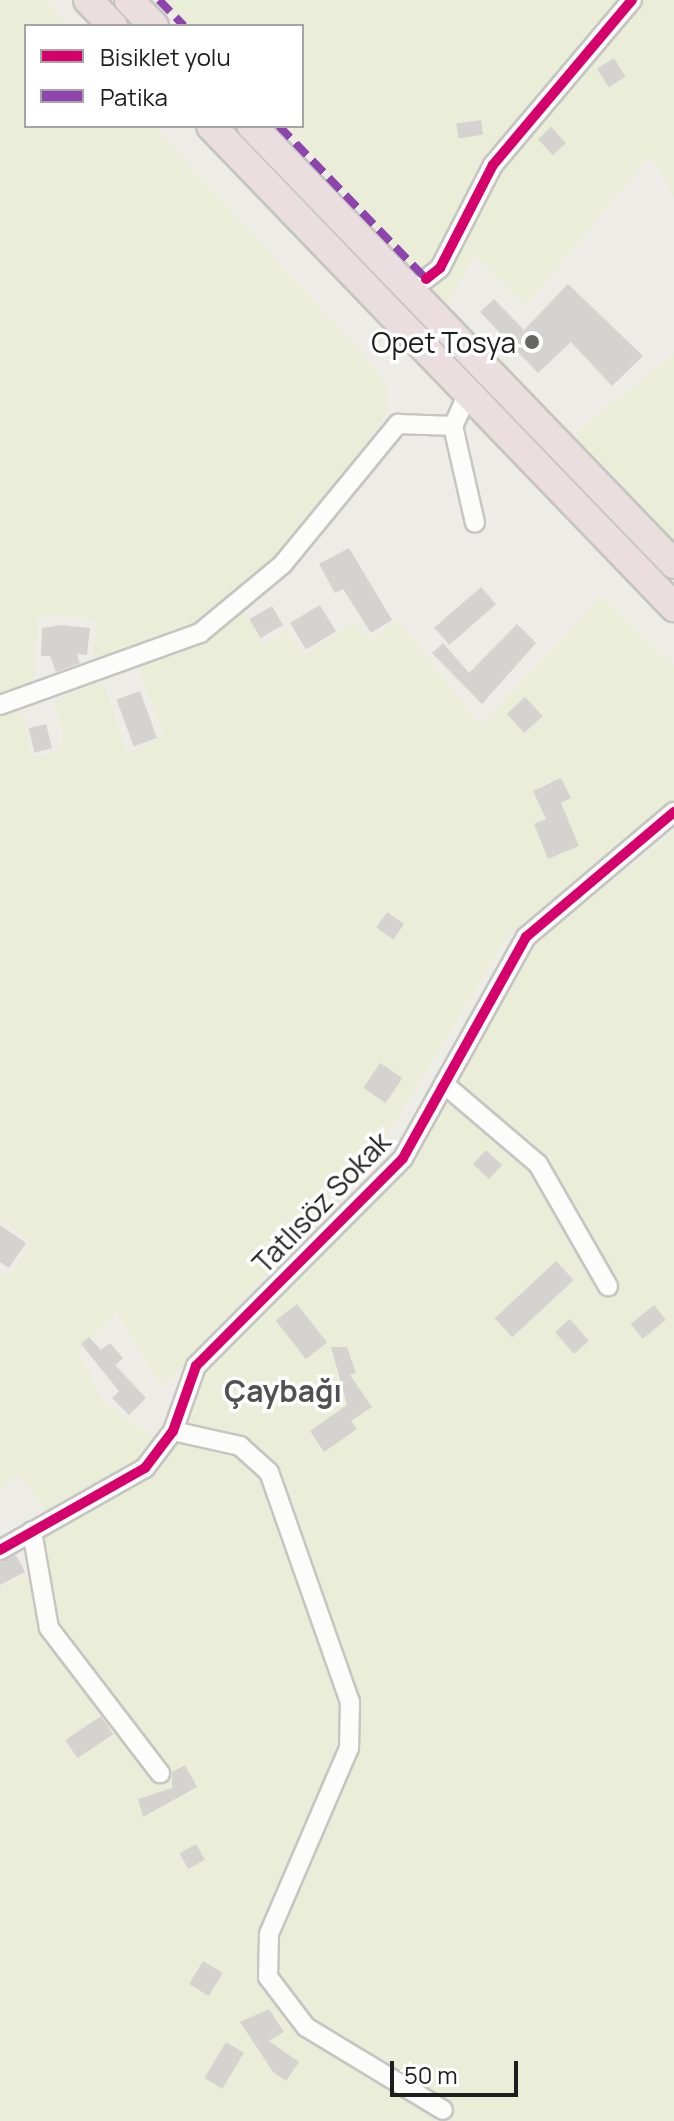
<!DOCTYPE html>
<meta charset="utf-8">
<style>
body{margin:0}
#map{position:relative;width:674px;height:2121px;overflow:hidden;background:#edece6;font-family:Manrope,sans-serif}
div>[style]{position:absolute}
.farmland>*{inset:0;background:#eaeed8}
.building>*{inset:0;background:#d5d3cf;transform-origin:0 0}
.roads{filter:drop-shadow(2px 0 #c5c5c2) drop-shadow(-2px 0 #c5c5c2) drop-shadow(0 2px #c5c5c2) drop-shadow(0 -2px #c5c5c2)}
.minor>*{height:18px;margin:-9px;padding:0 9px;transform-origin:9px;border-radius:9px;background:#fcfcfb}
.highway>*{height:28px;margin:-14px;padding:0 14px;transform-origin:14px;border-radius:14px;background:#eadede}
.quiet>*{height:8px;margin-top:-4px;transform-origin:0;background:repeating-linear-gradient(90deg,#8e44ad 0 16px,transparent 0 24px)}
.cycleway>*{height:10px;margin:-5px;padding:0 5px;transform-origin:5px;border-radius:5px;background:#d6006c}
.dots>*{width:22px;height:22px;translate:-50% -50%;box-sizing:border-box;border:4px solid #fff;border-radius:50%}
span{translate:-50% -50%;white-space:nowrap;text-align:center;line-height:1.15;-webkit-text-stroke:7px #fff;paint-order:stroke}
.poi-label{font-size:28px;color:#1e1e1e}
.right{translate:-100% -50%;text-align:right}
.street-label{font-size:28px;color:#1e1e1e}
.neighbourhood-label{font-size:30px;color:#515151;font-weight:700}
.legend{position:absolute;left:24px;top:24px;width:280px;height:104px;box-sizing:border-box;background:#fff;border:2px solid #a5a5a5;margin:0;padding:10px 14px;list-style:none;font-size:24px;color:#1e1e1e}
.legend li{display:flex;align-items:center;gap:16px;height:40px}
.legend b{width:40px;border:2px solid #a5a5a5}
.scale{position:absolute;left:390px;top:2061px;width:128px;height:36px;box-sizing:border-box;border:4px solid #1e1e1e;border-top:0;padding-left:10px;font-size:24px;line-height:28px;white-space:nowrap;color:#1e1e1e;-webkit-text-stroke:6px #fff;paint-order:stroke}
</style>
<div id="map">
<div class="farmland">
<div style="clip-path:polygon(0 0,46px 0,67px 26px,26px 26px,26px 126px,154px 126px,364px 355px,388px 386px,389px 411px,300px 532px,216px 617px,92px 669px,97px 619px,38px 616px,34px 689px,0 697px)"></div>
<div style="clip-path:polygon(162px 0,674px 0,674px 198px,651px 155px,525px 307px,474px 255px,447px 307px,287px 126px,302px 126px,302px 26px,188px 26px)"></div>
<div style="clip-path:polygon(674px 353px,674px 540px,577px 440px,577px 431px)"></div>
<div style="clip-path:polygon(601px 596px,674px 665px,674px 804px,505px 940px,378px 1152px,162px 1388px,117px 1313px,78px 1352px,104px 1402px,159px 1441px,142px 1461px,48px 1514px,19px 1475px,0 1489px,0 1272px,9px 1275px,32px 1243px,0 1218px,0 713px,21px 707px,33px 758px,56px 752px,64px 737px,54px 701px,102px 680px,128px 754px,164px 736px,137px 667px,198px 640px,244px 611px,264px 645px,287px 629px,303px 656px,355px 621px,370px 642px,399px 619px,480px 725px)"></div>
<div style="clip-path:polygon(674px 832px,674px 2121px,0 2121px,0 1588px,42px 1567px,37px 1533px,84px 1514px,151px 1470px,196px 1380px,404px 1168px,531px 946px)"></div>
</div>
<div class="building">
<div style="left:614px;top:58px;width:22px;height:20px;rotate:58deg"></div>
<div style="left:481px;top:120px;width:15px;height:25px;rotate:82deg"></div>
<div style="left:551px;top:127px;width:22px;height:18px;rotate:47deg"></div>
<div style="clip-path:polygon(568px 284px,643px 356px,612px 386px,571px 342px,538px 373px,480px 312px,494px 299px,524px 330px)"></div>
<div style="clip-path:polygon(349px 548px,392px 620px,371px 633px,343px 589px,335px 593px,319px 564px)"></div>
<div style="left:481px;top:587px;width:23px;height:62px;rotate:49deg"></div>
<div style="left:320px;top:605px;width:31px;height:35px;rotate:59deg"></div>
<div style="left:272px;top:606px;width:22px;height:26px;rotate:60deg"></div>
<div style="clip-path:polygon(517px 624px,536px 643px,482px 704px,432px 653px,443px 643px,469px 673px)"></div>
<div style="clip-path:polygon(61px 625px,90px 628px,87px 655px,77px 654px,80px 663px,56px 672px,50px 656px,41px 656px,42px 628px)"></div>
<div style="left:140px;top:691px;width:50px;height:25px;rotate:70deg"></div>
<div style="left:525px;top:697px;width:26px;height:25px;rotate:47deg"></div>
<div style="left:46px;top:724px;width:25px;height:18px;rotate:76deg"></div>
<div style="clip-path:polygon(561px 778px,571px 798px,561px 803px,579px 846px,548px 859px,534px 824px,546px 819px,533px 791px)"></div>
<div style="left:387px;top:912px;width:21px;height:19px;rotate:35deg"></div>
<div style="left:380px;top:1063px;width:27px;height:30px;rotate:34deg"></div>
<div style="left:486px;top:1150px;width:22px;height:19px;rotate:43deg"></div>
<div style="clip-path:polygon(0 1225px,26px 1243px,9px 1268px,0 1262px)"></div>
<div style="left:556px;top:1261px;width:26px;height:84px;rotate:47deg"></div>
<div style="left:297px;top:1304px;width:49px;height:27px;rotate:52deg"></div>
<div style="left:654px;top:1305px;width:19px;height:30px;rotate:51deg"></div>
<div style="left:570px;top:1319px;width:29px;height:20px;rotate:49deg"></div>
<div style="clip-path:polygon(89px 1337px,101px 1350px,110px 1343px,123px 1358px,115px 1365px,146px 1398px,129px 1415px,112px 1398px,119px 1391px,81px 1344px)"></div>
<div style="clip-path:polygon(331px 1347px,347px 1347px,356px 1373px,350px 1375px,372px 1407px,351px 1421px,357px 1429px,324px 1452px,310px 1431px,347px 1405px)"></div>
<div style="clip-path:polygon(16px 1555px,25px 1572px,0 1585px,0 1562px)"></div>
<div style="left:101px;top:1716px;width:22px;height:43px;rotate:56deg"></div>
<div style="clip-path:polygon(185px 1765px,197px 1787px,143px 1817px,138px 1799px,172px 1788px,172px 1772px)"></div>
<div style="left:196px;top:1844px;width:18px;height:19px;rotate:61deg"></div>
<div style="left:203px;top:1961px;width:23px;height:27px;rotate:31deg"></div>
<div style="clip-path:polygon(269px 2009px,284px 2032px,269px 2041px,299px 2062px,286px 2081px,273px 2072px,240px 2022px)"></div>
<div style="left:226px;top:2042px;width:21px;height:42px;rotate:31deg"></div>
</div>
<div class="roads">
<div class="minor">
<div style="left:426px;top:279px;width:18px;rotate:-38deg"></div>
<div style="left:440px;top:268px;width:116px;rotate:-62.8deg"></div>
<div style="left:493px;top:165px;width:216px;rotate:-49.9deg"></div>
<div style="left:468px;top:393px;width:36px;rotate:114deg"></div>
<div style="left:453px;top:426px;width:99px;rotate:77.2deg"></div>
<div style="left:0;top:705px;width:213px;rotate:-19.8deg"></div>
<div style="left:200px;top:633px;width:107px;rotate:-39.7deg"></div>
<div style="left:282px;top:565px;width:183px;rotate:-50.6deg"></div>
<div style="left:398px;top:424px;width:55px;rotate:2.1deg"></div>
<div style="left:444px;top:1084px;width:123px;rotate:40.4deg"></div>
<div style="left:538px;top:1164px;width:141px;rotate:60.2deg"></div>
<div style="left:173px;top:1431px;width:69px;rotate:12.6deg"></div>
<div style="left:240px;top:1446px;width:39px;rotate:42deg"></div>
<div style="left:269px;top:1472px;width:244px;rotate:70.6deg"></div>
<div style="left:350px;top:1702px;width:46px;rotate:91.2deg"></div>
<div style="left:349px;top:1748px;width:202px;rotate:113.3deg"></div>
<div style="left:269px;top:1934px;width:43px;rotate:91.3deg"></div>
<div style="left:268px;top:1977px;width:63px;rotate:52.8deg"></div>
<div style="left:306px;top:2027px;width:160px;rotate:31.2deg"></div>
<div style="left:32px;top:1531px;width:98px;rotate:80.1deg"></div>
<div style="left:49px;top:1628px;width:183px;rotate:52.6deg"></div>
<div style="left:0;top:1550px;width:167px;rotate:-29.5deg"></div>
<div style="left:145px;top:1468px;width:46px;rotate:-52.9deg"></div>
<div style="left:173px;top:1431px;width:69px;rotate:-70.5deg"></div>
<div style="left:196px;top:1366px;width:293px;rotate:-45.1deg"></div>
<div style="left:403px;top:1158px;width:253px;rotate:-60.9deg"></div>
<div style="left:526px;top:937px;width:194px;rotate:-40.2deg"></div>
</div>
<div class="highway">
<div style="left:88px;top:0;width:36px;rotate:46deg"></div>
<div style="left:129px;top:0;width:36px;rotate:46deg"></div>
<div style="left:211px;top:126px;width:668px;rotate:46.09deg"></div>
<div style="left:252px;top:126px;width:608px;rotate:46.07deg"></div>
</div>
</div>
<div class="quiet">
<div style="left:159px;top:0;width:36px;rotate:46deg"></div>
<div style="left:279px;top:126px;width:212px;rotate:46.1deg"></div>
</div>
<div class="cycleway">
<div style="left:426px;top:279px;width:18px;rotate:-38deg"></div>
<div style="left:440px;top:268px;width:116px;rotate:-62.8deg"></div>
<div style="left:493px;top:165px;width:216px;rotate:-49.9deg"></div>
<div style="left:0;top:1550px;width:167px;rotate:-29.5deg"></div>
<div style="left:145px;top:1468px;width:46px;rotate:-52.9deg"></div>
<div style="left:173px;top:1431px;width:69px;rotate:-70.5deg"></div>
<div style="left:196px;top:1366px;width:293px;rotate:-45.1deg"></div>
<div style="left:403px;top:1158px;width:253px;rotate:-60.9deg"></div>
<div style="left:526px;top:937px;width:194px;rotate:-40.2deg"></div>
</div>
<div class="dots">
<div style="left:532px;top:342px;background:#666664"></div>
</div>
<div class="poi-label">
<span class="right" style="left:516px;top:342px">Opet Tosya</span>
</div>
<div class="street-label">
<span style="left:321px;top:1202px;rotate:-46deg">Tatlısöz Sokak</span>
</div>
<div class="neighbourhood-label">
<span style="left:283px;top:1391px">Çaybağı</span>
</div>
<ul class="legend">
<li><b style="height:10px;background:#d6006c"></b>Bisiklet yolu</li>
<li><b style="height:10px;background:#8e44ad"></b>Patika</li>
</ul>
<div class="scale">50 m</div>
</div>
